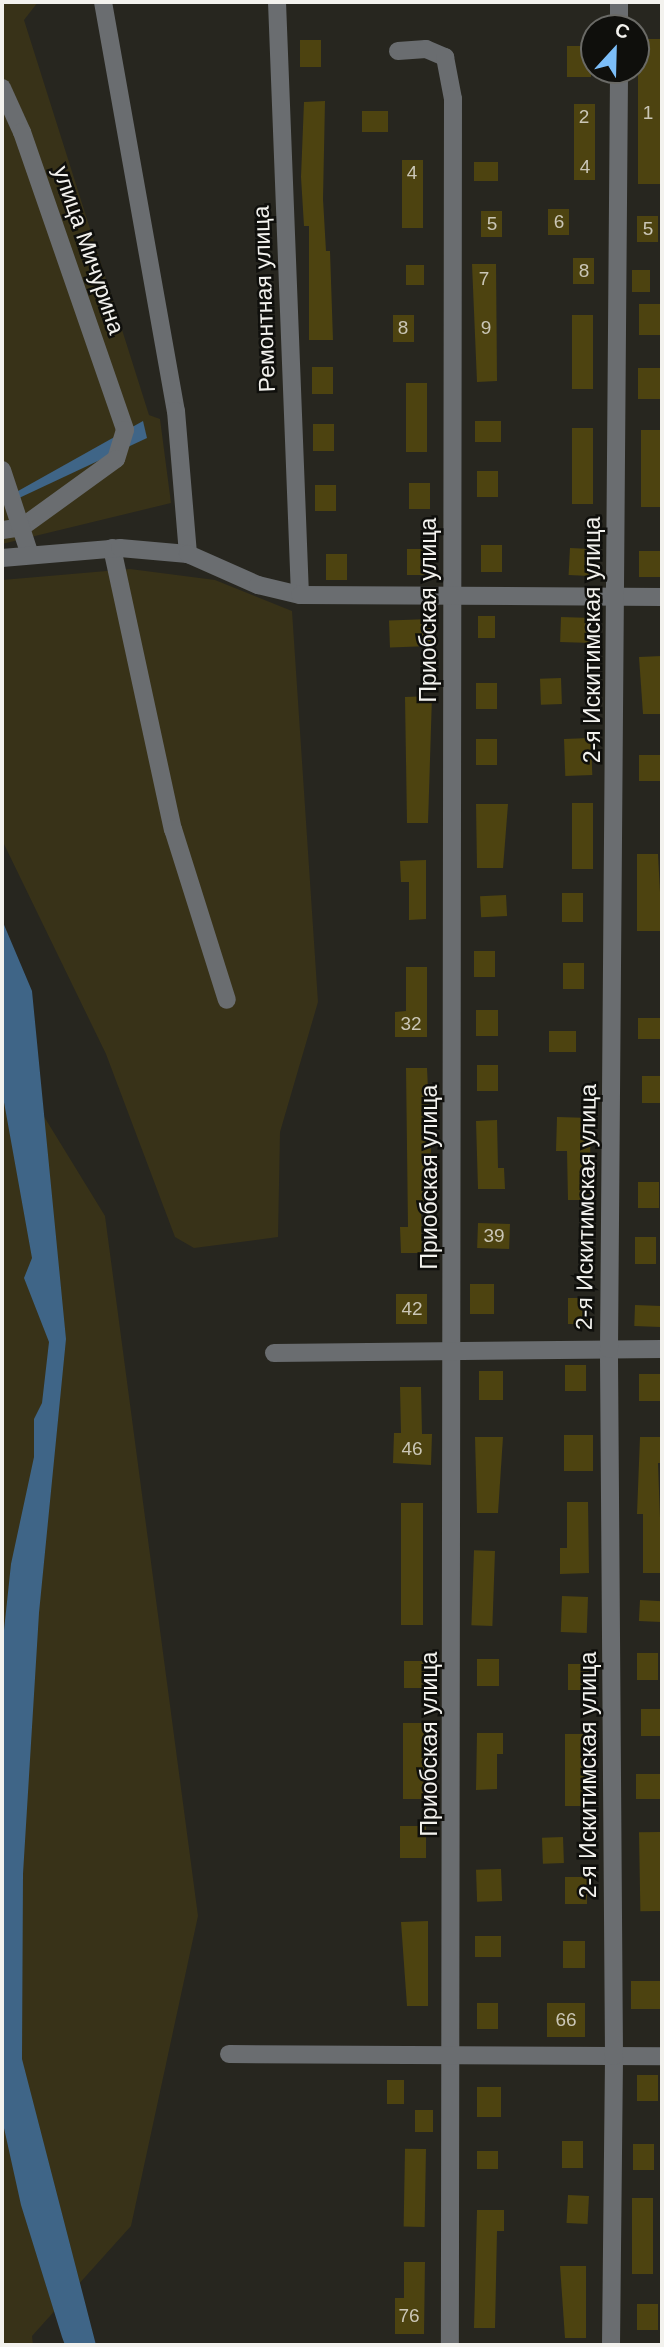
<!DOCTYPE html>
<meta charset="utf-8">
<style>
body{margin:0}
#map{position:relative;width:664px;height:2347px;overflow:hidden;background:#27261f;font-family:Helvetica,sans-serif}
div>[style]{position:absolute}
.green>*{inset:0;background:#383218}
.water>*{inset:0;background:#3f6587}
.building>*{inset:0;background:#4d4310;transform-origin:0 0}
.minor>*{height:18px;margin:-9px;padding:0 9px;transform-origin:9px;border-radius:9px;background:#6a6d70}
span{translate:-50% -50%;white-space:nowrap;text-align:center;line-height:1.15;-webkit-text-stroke:5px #0f0f0c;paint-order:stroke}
.number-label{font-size:19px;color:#cac6b6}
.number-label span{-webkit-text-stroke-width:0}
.street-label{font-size:23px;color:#f3f2ee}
.frame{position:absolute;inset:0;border:4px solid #f3f2ee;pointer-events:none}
.north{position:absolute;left:580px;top:14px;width:70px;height:70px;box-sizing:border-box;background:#0f0f0c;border:2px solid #6a6a66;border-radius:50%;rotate:22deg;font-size:19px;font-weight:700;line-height:28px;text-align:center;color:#f3f2ee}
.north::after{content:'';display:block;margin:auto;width:24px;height:32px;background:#7cbef9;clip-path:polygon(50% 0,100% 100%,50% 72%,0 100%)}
</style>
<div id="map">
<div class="green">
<div style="clip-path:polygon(2px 2px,38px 2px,24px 20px,149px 415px,160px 419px,171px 503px,2px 544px)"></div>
<div style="clip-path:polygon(130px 569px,215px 580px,292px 611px,318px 1002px,280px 1132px,278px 1237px,194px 1248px,175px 1237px,106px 1054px,2px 840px,2px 580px)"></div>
<div style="clip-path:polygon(2px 1048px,105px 1216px,198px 1916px,131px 2226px,32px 2336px,33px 2345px,2px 2345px)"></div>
</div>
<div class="water">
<div style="clip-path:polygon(143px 421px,147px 438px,2px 506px,2px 500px)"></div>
<div style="clip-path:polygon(2px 920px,32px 991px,66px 1339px,39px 1613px,23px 1874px,22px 2059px,96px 2345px,65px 2345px,62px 2337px,21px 2205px,2px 2119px,2px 1649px,11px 1564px,34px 1457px,34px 1419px,42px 1403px,49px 1342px,24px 1278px,32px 1258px,2px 1091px)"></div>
</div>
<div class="building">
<div style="left:638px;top:39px;width:24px;height:145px"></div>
<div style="left:300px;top:40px;width:21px;height:27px"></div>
<div style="left:567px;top:46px;width:24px;height:31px"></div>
<div style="clip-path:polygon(325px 101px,323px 199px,326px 251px,330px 251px,333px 340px,309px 340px,309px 226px,304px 226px,301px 177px,304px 102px)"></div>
<div style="left:574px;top:104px;width:21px;height:76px"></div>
<div style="left:362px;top:111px;width:26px;height:21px"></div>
<div style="left:402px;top:160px;width:21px;height:68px"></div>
<div style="left:474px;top:162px;width:24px;height:19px"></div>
<div style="left:548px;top:209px;width:21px;height:26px"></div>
<div style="left:481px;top:211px;width:21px;height:26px"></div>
<div style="left:637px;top:216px;width:21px;height:26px"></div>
<div style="left:573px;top:258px;width:21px;height:26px"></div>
<div style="clip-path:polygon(472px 264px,496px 264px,497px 381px,477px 382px)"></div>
<div style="left:406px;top:265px;width:18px;height:20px"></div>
<div style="left:632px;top:270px;width:18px;height:22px"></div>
<div style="left:639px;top:304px;width:23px;height:31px"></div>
<div style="left:393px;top:315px;width:21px;height:27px"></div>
<div style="left:593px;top:315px;width:74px;height:21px;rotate:90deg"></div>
<div style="left:312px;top:367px;width:21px;height:27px"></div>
<div style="left:638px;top:368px;width:24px;height:31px"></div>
<div style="left:406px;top:383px;width:21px;height:69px"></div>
<div style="left:475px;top:421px;width:26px;height:21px"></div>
<div style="left:313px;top:424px;width:21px;height:27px"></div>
<div style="left:572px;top:428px;width:21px;height:76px"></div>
<div style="left:641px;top:430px;width:21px;height:77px"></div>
<div style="left:477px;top:471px;width:21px;height:26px"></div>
<div style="left:409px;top:483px;width:21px;height:26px"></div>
<div style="left:315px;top:485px;width:21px;height:26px"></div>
<div style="left:481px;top:545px;width:21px;height:27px"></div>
<div style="left:570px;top:548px;width:21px;height:27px;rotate:3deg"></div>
<div style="left:407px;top:549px;width:21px;height:26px"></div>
<div style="left:639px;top:551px;width:21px;height:26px"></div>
<div style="left:326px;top:554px;width:21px;height:26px"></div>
<div style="left:478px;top:616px;width:17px;height:22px"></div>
<div style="left:561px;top:617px;width:31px;height:25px;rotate:2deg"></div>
<div style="left:430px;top:619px;width:27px;height:41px;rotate:88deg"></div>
<div style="clip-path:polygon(662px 656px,661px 714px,643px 714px,639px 657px)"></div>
<div style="left:561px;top:678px;width:26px;height:21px;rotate:88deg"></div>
<div style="left:476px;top:683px;width:21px;height:26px"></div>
<div style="clip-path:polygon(432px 696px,428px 823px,407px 823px,405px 697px)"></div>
<div style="left:591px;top:738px;width:37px;height:27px;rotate:88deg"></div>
<div style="left:476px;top:739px;width:21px;height:26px"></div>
<div style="left:639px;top:755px;width:21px;height:26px"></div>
<div style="left:572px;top:803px;width:21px;height:66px"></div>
<div style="clip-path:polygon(476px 804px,508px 804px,503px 868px,477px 868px)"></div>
<div style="clip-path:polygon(637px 854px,658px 854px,662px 931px,637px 931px)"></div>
<div style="clip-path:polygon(426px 860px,426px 919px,409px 920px,409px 882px,401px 882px,400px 861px)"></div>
<div style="left:583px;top:893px;width:29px;height:21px;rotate:90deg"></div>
<div style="left:506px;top:895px;width:21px;height:26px;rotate:87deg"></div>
<div style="left:474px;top:951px;width:21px;height:26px"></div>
<div style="left:563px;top:963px;width:21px;height:26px"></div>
<div style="clip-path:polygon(406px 967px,427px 967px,427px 1037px,395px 1037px,395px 1012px,406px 1011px)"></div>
<div style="left:476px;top:1010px;width:22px;height:26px"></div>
<div style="left:662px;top:1018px;width:21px;height:24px;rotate:90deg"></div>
<div style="left:549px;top:1031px;width:27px;height:21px"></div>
<div style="left:477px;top:1065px;width:21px;height:26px"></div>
<div style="clip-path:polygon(406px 1068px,427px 1068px,431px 1151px,428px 1201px,421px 1201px,422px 1253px,401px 1253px,400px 1227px,408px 1227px)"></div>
<div style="left:642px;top:1076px;width:20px;height:27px"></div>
<div style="clip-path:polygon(557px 1117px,591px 1118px,589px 1200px,568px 1200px,567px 1151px,556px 1151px)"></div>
<div style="clip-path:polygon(497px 1120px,498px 1168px,504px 1168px,505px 1189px,478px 1189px,476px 1121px)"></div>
<div style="left:638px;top:1182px;width:21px;height:26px"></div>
<div style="left:478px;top:1223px;width:32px;height:25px;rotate:2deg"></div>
<div style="left:635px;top:1237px;width:21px;height:27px"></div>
<div style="left:470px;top:1284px;width:24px;height:30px"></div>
<div style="left:427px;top:1294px;width:30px;height:31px;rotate:90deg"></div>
<div style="left:568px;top:1298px;width:21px;height:26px"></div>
<div style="left:635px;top:1305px;width:26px;height:21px;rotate:2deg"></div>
<div style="left:565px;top:1365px;width:21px;height:26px"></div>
<div style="left:479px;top:1371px;width:24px;height:29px"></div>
<div style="left:639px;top:1374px;width:21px;height:27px"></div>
<div style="clip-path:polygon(400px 1387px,421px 1387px,422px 1434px,432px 1434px,431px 1465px,393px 1463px,394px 1433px,401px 1433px)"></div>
<div style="left:564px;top:1435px;width:29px;height:36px"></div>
<div style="clip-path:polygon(475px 1437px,503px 1437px,498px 1513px,477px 1513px)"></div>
<div style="clip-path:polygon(640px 1437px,662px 1437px,662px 1463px,658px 1463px,662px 1573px,643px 1573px,643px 1514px,637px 1514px)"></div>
<div style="clip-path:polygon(567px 1502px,588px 1502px,589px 1573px,560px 1574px,560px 1548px,567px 1548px)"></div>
<div style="left:401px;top:1503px;width:22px;height:122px"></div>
<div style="left:495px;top:1551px;width:75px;height:21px;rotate:92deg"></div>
<div style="left:562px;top:1596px;width:26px;height:36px;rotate:2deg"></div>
<div style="left:640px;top:1600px;width:22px;height:21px;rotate:3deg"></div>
<div style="left:637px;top:1653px;width:21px;height:27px"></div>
<div style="left:499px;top:1659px;width:27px;height:22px;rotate:90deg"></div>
<div style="left:404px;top:1661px;width:21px;height:27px"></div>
<div style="left:589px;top:1664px;width:26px;height:21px;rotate:90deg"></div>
<div style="left:662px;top:1709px;width:27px;height:21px;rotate:90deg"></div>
<div style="left:403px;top:1723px;width:21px;height:76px"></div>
<div style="clip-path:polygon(477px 1733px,503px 1733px,503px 1754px,497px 1754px,497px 1789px,476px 1790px)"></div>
<div style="left:565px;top:1734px;width:21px;height:72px"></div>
<div style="left:636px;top:1774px;width:26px;height:25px"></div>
<div style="left:400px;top:1826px;width:26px;height:32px"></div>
<div style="left:660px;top:1832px;width:79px;height:21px;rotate:89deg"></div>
<div style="left:563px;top:1837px;width:26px;height:21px;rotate:88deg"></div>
<div style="left:501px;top:1869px;width:32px;height:25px;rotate:88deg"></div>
<div style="left:587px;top:1877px;width:27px;height:22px;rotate:90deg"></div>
<div style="clip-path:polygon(428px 1921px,428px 2006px,407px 2006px,401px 1922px)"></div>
<div style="left:475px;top:1936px;width:26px;height:21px"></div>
<div style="left:563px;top:1941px;width:22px;height:27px"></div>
<div style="left:631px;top:1981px;width:31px;height:28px"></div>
<div style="left:477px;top:2003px;width:21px;height:26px"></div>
<div style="left:547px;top:2003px;width:38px;height:34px"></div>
<div style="left:637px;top:2075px;width:21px;height:26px"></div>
<div style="left:387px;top:2080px;width:17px;height:24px"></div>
<div style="left:501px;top:2087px;width:30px;height:24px;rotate:90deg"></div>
<div style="left:415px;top:2110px;width:18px;height:22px"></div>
<div style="left:583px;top:2141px;width:27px;height:21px;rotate:90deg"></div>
<div style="left:633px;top:2144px;width:21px;height:26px"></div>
<div style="left:426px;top:2149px;width:78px;height:21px;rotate:91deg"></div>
<div style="left:477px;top:2151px;width:21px;height:18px"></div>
<div style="left:568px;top:2195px;width:21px;height:28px;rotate:3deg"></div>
<div style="left:632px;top:2198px;width:21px;height:76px"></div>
<div style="clip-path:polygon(477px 2210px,504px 2210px,504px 2231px,497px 2231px,495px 2328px,474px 2328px)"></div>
<div style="clip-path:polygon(404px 2262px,425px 2262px,424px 2334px,395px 2334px,395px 2298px,404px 2298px)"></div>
<div style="clip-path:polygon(560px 2266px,586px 2266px,586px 2338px,565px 2338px)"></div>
<div style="left:637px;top:2304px;width:21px;height:26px"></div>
</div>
<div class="minor">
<div style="left:103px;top:2px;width:415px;rotate:79.9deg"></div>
<div style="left:176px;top:411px;width:144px;rotate:85.2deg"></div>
<div style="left:277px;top:2px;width:593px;rotate:87.78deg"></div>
<div style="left:619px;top:28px;width:26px;rotate:-90deg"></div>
<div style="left:398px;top:51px;width:28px;rotate:-4deg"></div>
<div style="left:426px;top:49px;width:21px;rotate:23deg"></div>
<div style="left:445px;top:57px;width:43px;rotate:79.2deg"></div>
<div style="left:453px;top:99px;width:2246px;rotate:90.08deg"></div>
<div style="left:2px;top:88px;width:48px;rotate:65.6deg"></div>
<div style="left:22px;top:132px;width:315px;rotate:70.9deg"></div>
<div style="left:125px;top:430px;width:30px;rotate:107deg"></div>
<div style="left:116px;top:459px;width:116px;rotate:144.1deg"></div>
<div style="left:22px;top:527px;width:20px;rotate:171deg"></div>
<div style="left:2px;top:470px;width:89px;rotate:71.8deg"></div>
<div style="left:112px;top:548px;width:288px;rotate:77.8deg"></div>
<div style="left:173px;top:829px;width:179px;rotate:72.5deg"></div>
<div style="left:2px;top:558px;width:118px;rotate:-4.8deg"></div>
<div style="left:120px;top:548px;width:68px;rotate:5deg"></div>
<div style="left:188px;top:554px;width:77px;rotate:23.9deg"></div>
<div style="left:258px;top:585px;width:43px;rotate:13.4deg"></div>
<div style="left:300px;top:595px;width:362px;rotate:0.3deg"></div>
<div style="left:274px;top:1353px;width:388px;rotate:-0.6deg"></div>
<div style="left:229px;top:2054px;width:433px;rotate:0.3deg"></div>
<div style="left:611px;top:2345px;width:289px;rotate:-89.4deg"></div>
<div style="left:614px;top:2056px;width:707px;rotate:-90.41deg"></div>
<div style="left:609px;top:1349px;width:1279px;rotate:-89.55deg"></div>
</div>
<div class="number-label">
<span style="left:648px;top:113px">1</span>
<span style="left:584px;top:117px">2</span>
<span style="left:585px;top:167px">4</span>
<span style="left:412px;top:173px">4</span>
<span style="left:559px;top:222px">6</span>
<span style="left:492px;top:224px">5</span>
<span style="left:648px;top:229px">5</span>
<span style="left:584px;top:271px">8</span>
<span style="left:484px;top:279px">7</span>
<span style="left:403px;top:328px">8</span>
<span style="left:486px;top:328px">9</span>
<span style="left:411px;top:1024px">32</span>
<span style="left:494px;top:1236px">39</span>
<span style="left:412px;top:1309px">42</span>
<span style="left:412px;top:1449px">46</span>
<span style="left:566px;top:2020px">66</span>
<span style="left:409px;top:2316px">76</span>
</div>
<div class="street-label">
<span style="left:89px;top:250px;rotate:71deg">улица Мичурина</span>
<span style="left:264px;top:299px;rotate:-92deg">Ремонтная улица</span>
<span style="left:428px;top:610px;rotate:-90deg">Приобская улица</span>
<span style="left:592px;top:640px;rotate:-90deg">2-я Искитимская улица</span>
<span style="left:429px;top:1177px;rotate:-90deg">Приобская улица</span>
<span style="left:586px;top:1207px;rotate:-89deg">2-я Искитимская улица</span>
<span style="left:429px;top:1744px;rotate:-90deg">Приобская улица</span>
<span style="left:588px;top:1775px;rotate:-90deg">2-я Искитимская улица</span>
</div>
<div class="frame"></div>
<div class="north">С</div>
</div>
